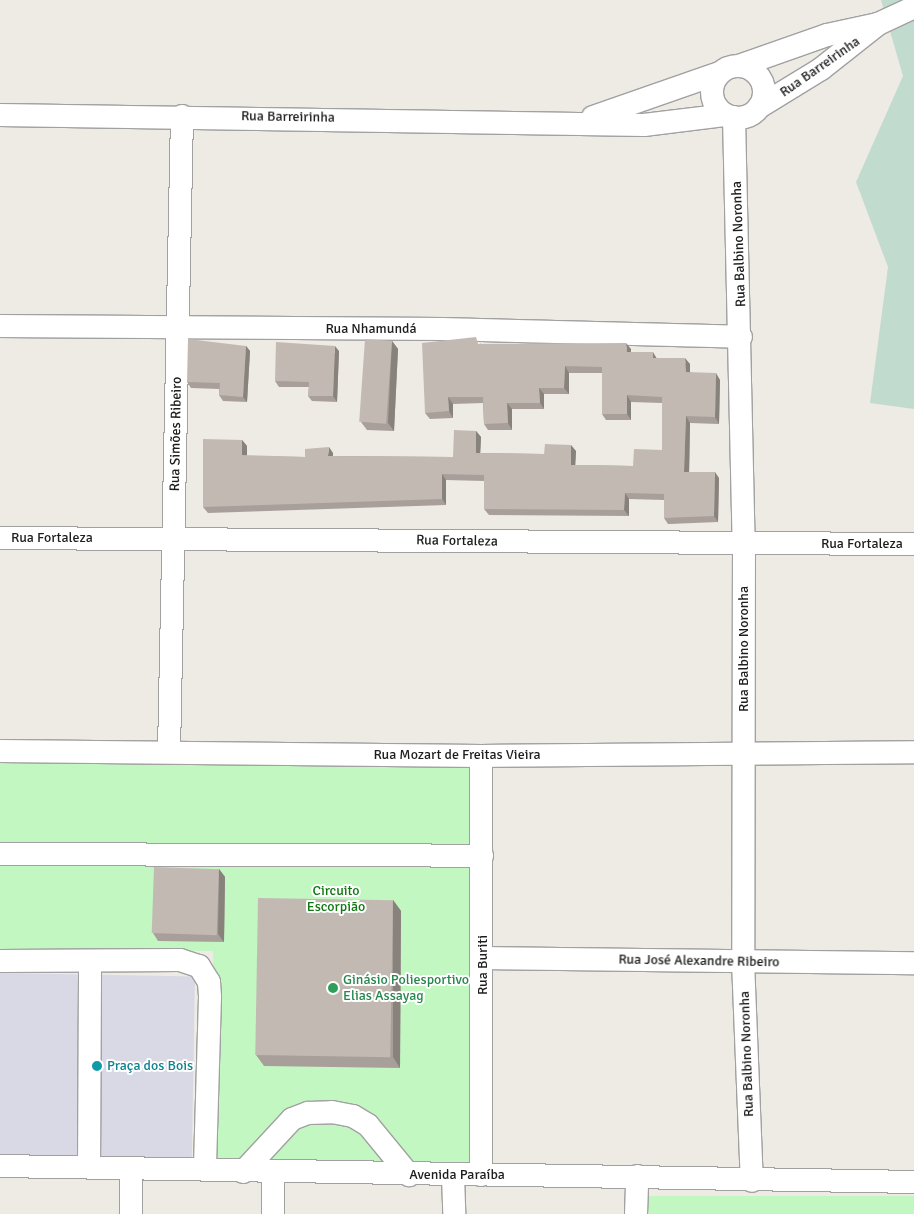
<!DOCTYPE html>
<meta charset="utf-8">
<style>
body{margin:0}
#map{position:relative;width:914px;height:1214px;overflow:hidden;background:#eeeae4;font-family:Signika,sans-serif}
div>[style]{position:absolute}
.wetland>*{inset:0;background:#c1dcce}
.park>*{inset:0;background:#c2f7c2;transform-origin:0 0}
.plaza>*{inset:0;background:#d8d9e4;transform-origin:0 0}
.roads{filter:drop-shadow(1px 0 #a1a1a1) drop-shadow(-1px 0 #a1a1a1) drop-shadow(0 1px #a1a1a1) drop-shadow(0 -1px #a1a1a1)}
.minor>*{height:22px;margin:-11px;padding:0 11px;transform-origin:11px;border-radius:11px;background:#fff}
.minor>.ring{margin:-11px;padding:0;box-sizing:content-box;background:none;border:22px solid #fff;border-radius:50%}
.wall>*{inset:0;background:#a89f9a}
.shaded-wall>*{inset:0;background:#88827d}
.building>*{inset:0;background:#c3b9b3;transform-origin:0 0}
.dots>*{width:14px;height:14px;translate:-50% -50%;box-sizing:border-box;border:2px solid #fff;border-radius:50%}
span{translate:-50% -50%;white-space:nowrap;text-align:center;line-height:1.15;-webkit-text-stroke:4px #fff;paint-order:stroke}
.street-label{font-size:14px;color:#1d1d1d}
.park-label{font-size:14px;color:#0f7811}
.leisure-label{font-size:14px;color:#27864d}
.left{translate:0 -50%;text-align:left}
.culture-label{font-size:14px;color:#0d838f}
</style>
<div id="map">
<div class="wetland">
<div style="clip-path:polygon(881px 0,914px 0,914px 409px,870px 403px,888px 267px,856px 182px,903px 76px)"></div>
</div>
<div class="park">
<div style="clip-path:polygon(0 763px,471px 766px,469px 1162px,215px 1159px,213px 951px,0 949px)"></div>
<div style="left:648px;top:1196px;width:266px;height:18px"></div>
</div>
<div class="plaza">
<div style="left:0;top:973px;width:195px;height:185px;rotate:1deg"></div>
</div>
<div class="roads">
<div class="minor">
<div style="left:739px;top:66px;width:93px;rotate:-19.4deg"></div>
<div style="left:827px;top:35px;width:52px;rotate:-12.2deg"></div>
<div class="ring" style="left:712px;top:66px;width:30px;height:30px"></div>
<div style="left:759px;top:107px;width:73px;rotate:-31.5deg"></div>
<div style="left:821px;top:69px;width:73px;rotate:-38.3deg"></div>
<div style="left:878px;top:24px;width:40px;rotate:-25deg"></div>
<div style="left:0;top:115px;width:644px;rotate:0.89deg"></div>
<div style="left:644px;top:125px;width:83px;rotate:-7deg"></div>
<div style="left:593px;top:117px;width:133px;rotate:-19.2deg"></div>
<div style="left:734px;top:117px;width:426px;rotate:88.7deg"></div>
<div style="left:744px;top:543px;width:418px;rotate:90.1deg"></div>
<div style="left:743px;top:961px;width:220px;rotate:87.7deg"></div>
<div style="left:0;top:326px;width:442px;rotate:0.4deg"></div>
<div style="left:442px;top:329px;width:299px;rotate:1.5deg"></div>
<div style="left:0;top:538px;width:914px;rotate:0.38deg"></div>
<div style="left:0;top:751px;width:481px;rotate:0.6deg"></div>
<div style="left:481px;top:756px;width:433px;rotate:-0.5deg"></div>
<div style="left:169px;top:752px;width:636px;rotate:-88.83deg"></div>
<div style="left:0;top:854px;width:482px;rotate:0.2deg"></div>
<div style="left:484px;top:958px;width:430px;rotate:0.7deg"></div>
<div style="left:0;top:961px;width:180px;rotate:-0.3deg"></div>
<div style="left:180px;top:960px;width:20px;rotate:18deg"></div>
<div style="left:199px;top:966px;width:19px;rotate:58deg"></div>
<div style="left:209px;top:982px;width:15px;rotate:86deg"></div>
<div style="left:210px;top:997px;width:172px;rotate:91.7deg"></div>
<div style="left:0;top:1166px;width:914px;rotate:1deg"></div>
<div style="left:89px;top:1167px;width:205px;rotate:-89.7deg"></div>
<div style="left:131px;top:1168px;width:46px;rotate:90deg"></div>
<div style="left:243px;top:1172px;width:72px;rotate:-47.2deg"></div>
<div style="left:292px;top:1119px;width:17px;rotate:-21deg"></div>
<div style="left:308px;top:1113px;width:24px;rotate:-2deg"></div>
<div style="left:332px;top:1112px;width:21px;rotate:11deg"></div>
<div style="left:353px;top:1116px;width:17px;rotate:31deg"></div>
<div style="left:368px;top:1125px;width:65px;rotate:50.6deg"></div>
<div style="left:481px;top:1175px;width:419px;rotate:-90deg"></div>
<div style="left:453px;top:1176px;width:38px;rotate:88deg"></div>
<div style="left:273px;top:1214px;width:42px;rotate:-90deg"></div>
<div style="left:636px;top:1214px;width:38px;rotate:-88deg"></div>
</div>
</div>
<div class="wall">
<div style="clip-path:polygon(392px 341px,398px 349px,394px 431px,367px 430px,361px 422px)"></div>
<div style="clip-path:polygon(481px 343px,481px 344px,631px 349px,631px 352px,657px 358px,690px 364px,690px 372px,720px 380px,719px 424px,690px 423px,689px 472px,719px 478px,718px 522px,668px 524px,664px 518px,664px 500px,629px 499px,629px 516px,489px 515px,484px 509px,484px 481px,446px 480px,446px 505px,208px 513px,203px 507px,242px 440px,247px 446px,247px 456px,305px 457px,333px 453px,333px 456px,453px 457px,476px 431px,481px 437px,480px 453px,544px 454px,576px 451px,575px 465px,633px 466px,662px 450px,662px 403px,631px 402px,631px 420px,606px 420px,602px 414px,602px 373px,569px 373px,569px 394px,544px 394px,544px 409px,512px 409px,512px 430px,488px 430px,484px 424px,483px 403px,453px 404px,453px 418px,430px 419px,425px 413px)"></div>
<div style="clip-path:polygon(246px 346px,250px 351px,247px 402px,223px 401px,219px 395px,219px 389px,191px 388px,187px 382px)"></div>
<div style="clip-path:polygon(339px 351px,337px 402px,312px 401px,308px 396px,309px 387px,279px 387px,275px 381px)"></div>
<div style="clip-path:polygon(219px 869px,225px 877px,224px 942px,158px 941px,153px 933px)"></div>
<div style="clip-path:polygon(393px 900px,401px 911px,400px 1068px,264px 1066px,256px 1055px)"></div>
</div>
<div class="shaded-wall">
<div style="clip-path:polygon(392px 341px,398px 349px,394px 431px,388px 423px)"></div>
<div style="clip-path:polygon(626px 343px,631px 349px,631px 358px,627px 352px)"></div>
<div style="clip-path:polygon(246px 346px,250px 351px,247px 402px,243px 397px)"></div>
<div style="clip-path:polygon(335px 346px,339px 351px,337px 402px,333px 396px)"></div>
<div style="clip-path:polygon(653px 352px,657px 359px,653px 358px)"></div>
<div style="clip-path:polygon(685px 358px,690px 364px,690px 379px,686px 372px)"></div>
<div style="clip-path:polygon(565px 366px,569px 373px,569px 394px,564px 388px)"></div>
<div style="clip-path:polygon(716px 373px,720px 380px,719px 424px,715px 417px)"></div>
<div style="clip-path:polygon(539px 388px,544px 394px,544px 409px,540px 403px)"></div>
<div style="clip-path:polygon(627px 395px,631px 402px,631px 420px,627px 414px)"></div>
<div style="clip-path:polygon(448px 397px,453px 404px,453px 418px,449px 411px)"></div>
<div style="clip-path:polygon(507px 403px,512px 409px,512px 430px,508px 423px)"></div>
<div style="clip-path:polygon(686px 416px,690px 423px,689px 478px,684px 472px)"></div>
<div style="clip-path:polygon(476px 431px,481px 437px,480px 460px,476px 453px)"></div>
<div style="clip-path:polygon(242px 440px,247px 446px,247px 462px,242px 455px)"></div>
<div style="clip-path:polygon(571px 445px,576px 451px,575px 471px,571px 465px)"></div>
<div style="clip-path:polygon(329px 447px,333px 453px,333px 462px,328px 456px)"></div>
<div style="clip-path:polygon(715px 472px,719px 478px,718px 522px,714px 516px)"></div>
<div style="clip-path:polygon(442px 474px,446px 480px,446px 505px,442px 499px)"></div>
<div style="clip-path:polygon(625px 493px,629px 499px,629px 516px,624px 510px)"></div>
<div style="clip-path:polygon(219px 869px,225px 877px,224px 942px,218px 934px)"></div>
<div style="clip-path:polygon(393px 900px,401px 911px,400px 1068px,393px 1057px)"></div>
</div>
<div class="building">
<div style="clip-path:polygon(476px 337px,478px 344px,626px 343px,627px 352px,653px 352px,653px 358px,685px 358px,686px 372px,716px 373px,715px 417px,686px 416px,684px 472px,715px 472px,714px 516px,664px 518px,664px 494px,625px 493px,624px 510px,484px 509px,484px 475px,442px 474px,442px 499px,203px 507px,203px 439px,242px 440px,242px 455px,305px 457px,305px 449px,329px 447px,328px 456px,453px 457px,454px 430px,476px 431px,476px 453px,544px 454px,545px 444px,571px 445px,571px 465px,591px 465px,633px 466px,634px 449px,662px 450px,662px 397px,627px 395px,627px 414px,602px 414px,602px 367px,565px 366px,564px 388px,539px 388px,540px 403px,507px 403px,508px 423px,484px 424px,483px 397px,448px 397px,449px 411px,425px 413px,422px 343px)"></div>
<div style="clip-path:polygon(188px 339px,246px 346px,243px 397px,219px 395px,220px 383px,187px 382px)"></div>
<div style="left:365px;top:339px;width:27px;height:83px;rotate:4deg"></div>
<div style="clip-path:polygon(276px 342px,335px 346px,333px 396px,308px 396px,309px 382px,275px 381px)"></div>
<div style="left:154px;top:867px;width:65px;height:66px;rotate:2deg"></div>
<div style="left:258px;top:898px;width:135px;height:157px;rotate:1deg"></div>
</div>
<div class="dots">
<div style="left:333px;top:988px;background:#2e9e5b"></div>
<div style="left:97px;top:1066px;background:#0f9aa8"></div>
</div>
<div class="street-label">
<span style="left:820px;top:67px;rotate:-35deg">Rua Barreirinha</span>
<span style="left:288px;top:117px;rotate:1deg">Rua Barreirinha</span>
<span style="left:739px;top:244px;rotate:-92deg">Rua Balbino Noronha</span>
<span style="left:371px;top:329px">Rua Nhamundá</span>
<span style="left:176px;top:434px;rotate:-89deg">Rua Simões Ribeiro</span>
<span style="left:52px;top:538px">Rua Fortaleza</span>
<span style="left:457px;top:541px;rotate:1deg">Rua Fortaleza</span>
<span style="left:862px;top:544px">Rua Fortaleza</span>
<span style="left:744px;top:649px;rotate:-90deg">Rua Balbino Noronha</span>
<span style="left:457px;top:755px">Rua Mozart de Freitas Vieira</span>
<span style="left:699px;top:961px;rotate:1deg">Rua José Alexandre Ribeiro</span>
<span style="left:483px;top:965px;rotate:-90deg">Rua Buriti</span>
<span style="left:747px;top:1054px;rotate:-92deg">Rua Balbino Noronha</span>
<span style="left:457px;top:1175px">Avenida Paraíba</span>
</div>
<div class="park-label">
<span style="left:336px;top:899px">Circuito<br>Escorpião</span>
</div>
<div class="leisure-label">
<span class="left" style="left:343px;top:988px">Ginásio Poliesportivo<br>Elias Assayag</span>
</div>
<div class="culture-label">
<span class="left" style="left:107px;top:1066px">Praça dos Bois</span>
</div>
</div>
